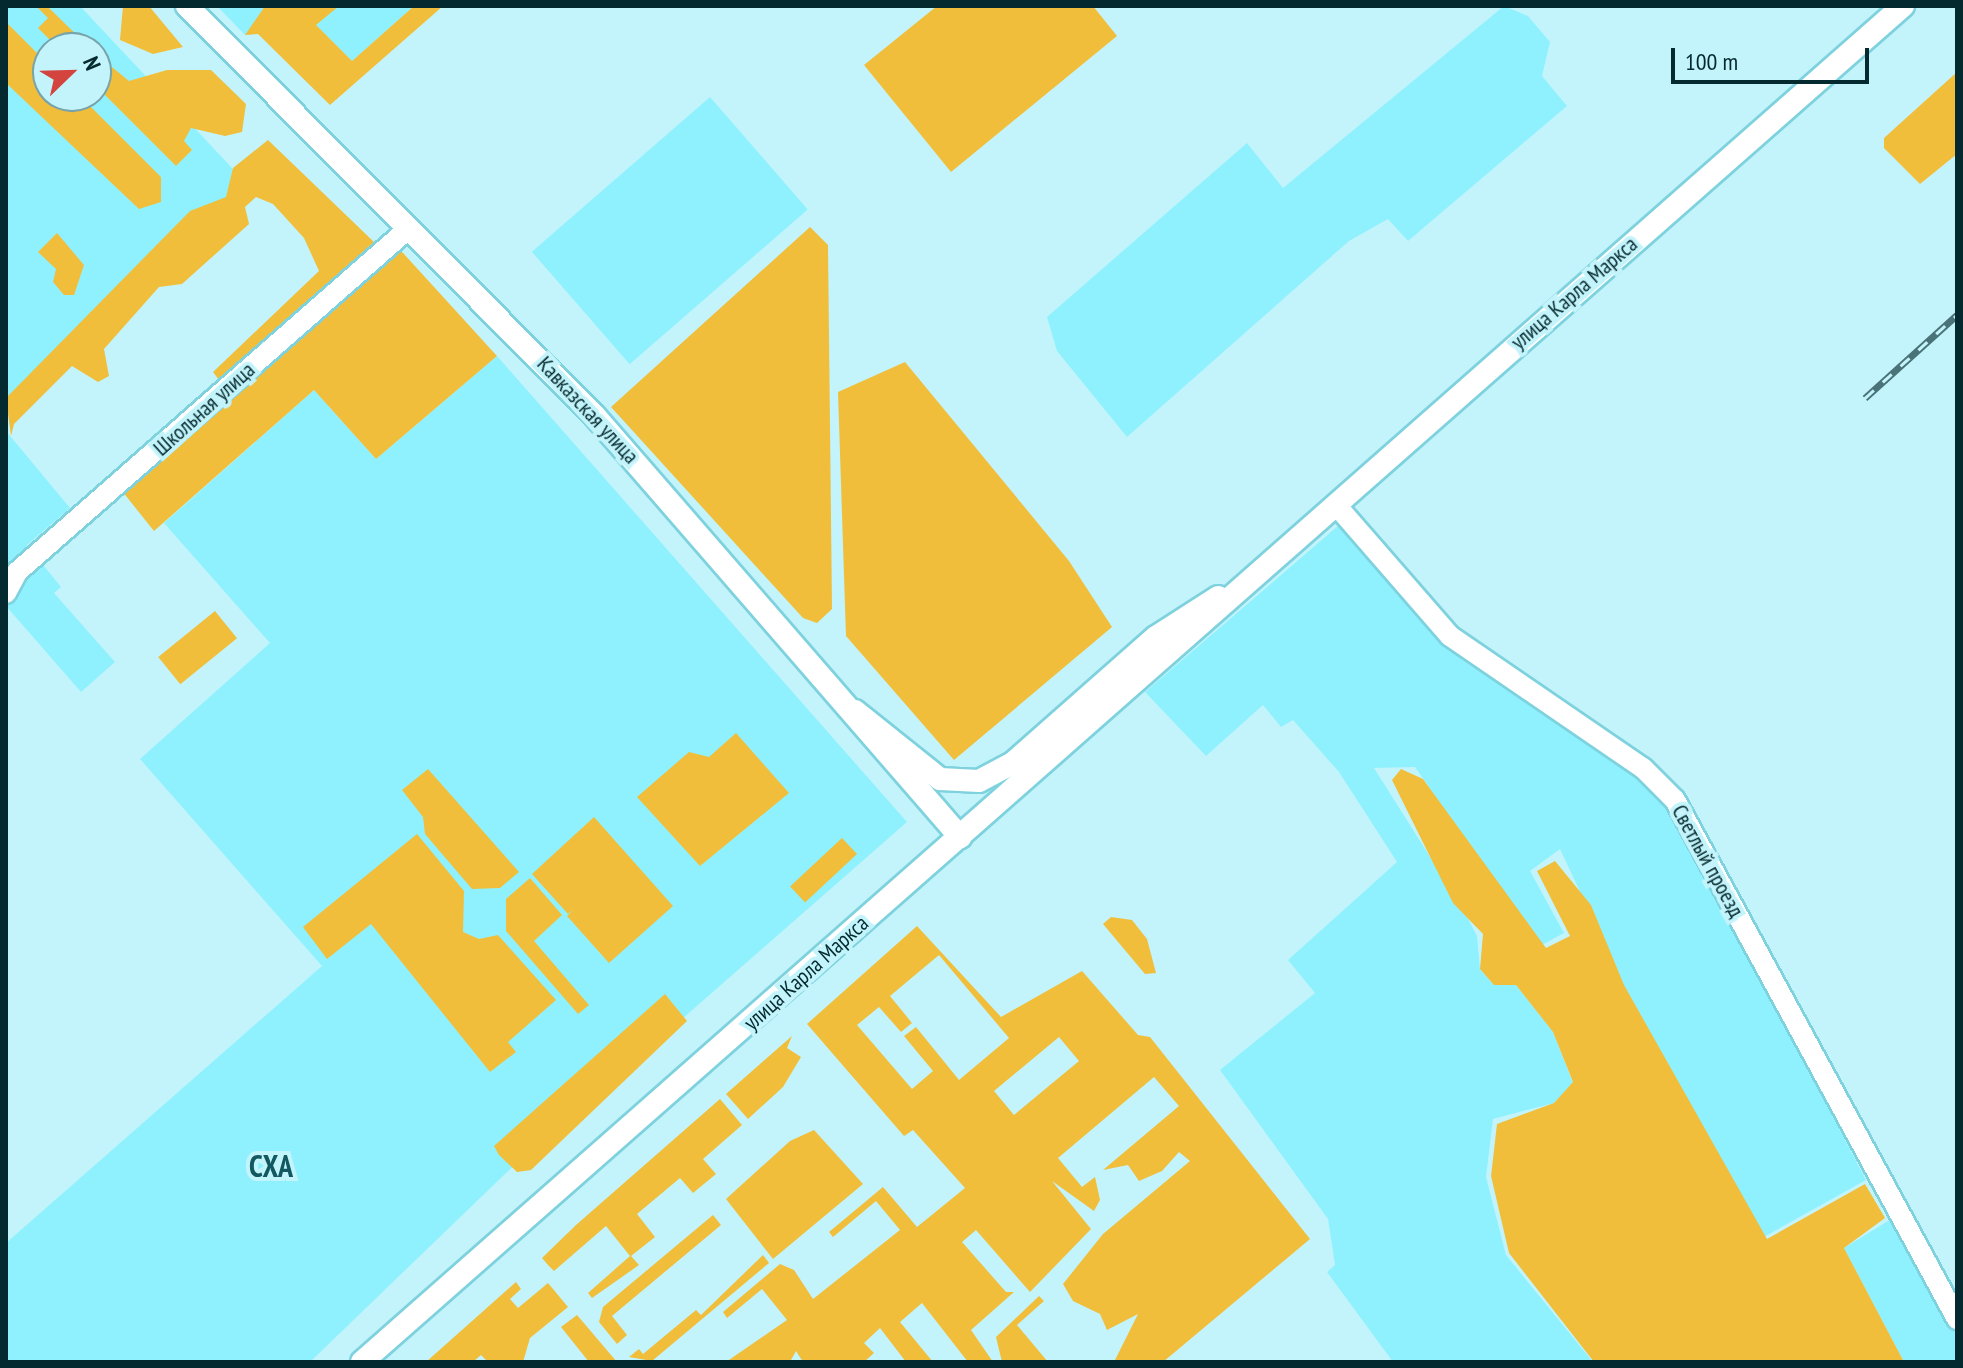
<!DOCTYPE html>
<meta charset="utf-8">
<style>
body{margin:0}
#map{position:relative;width:1963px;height:1368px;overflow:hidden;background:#c4f4fb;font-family:"PT Sans Narrow",sans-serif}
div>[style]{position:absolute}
.built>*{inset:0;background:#90f1fe;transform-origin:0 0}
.green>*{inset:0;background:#f0be3a;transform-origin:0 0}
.roads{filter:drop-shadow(2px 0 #7ed2de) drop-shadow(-2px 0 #7ed2de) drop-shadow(0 2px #7ed2de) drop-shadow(0 -2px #7ed2de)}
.secondary>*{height:20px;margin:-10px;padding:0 10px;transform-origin:10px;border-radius:10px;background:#fff}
.primary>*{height:22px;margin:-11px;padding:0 11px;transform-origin:11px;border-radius:11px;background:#fff}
.rail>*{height:7px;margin-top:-3.5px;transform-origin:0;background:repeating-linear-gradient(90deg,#c4f4fb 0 12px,#4a7379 0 24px);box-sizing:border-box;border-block:2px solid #4a7379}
span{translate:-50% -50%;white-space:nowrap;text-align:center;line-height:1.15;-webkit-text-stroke:8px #c4f4fb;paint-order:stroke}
.street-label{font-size:22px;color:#042a2f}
.district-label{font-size:30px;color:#115861;font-weight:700}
.frame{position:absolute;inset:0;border:8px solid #042a2f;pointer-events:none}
.north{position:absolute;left:32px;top:32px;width:80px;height:80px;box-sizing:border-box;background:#c4f4fb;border:2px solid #77a3a9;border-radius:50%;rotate:67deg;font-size:22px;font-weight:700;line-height:32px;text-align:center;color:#042a2f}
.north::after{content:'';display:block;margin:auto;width:28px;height:36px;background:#d3443e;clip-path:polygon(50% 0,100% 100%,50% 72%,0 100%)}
.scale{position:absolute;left:1671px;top:48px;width:198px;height:36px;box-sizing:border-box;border:4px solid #042a2f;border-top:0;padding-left:10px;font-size:24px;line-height:28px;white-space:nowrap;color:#042a2f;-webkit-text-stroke:6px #c4f4fb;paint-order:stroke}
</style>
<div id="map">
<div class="built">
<div style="clip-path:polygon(evenodd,6px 6px,80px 6px,247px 184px,6px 418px,6px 6px,48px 48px,96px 48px,96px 96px,48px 96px,48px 48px)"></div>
<div style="clip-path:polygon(217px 6px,414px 6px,352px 61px,315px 25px,245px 35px)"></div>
<div style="clip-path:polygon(1504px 6px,1528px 16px,1550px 42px,1542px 76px,1567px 106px,1408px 241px,1388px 219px,1349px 241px,1127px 437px,1057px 351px,1047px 317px,1247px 143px,1283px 188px)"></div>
<div style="left:710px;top:97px;width:149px;height:236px;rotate:49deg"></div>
<div style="clip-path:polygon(497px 356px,907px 822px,505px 1174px,310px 1362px,6px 1362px,6px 1243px,322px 966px,140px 759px,270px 643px,164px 523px,314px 390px,376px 459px)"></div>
<div style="clip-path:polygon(6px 431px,70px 508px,27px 545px,61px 587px,54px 593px,115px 662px,81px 692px,6px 606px)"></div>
<div style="clip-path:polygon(1339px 525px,1461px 659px,1644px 780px,1669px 804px,1866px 1180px,1762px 1238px,1662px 1067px,1560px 849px,1530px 871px,1564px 933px,1540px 946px,1415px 767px,1374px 768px,1463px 909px,1477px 936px,1480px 969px,1494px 985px,1516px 985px,1553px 1032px,1573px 1083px,1554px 1103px,1493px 1119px,1486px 1177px,1506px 1255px,1593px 1362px,1393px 1362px,1327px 1272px,1335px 1265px,1328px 1219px,1220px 1070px,1315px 993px,1288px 960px,1397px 862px,1339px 772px,1293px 720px,1281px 727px,1263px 705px,1206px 756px,1145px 692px)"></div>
<div style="clip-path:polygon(1893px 1218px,1957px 1336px,1957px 1362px,1904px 1362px,1844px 1248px)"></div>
</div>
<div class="green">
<div style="clip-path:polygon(36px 6px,47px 6px,90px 48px,58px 48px,38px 28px,48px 18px)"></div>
<div style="clip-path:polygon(123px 6px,149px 6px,183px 47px,153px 54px,120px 40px)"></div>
<div style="clip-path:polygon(265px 6px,339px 6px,316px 25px,352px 61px,414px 6px,443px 6px,330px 105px,258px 34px,245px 35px)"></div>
<div style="clip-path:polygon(937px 6px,1093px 6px,1117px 36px,951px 172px,864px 65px)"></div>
<div style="clip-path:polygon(6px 22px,48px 64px,48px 96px,80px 96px,161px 177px,161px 202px,139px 209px,6px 83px)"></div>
<div style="clip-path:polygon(96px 54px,129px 81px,167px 70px,211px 70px,246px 104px,242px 132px,225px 136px,191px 128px,184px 141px,192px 150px,176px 166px,96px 86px)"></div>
<div style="clip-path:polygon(1957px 72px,1957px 154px,1920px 184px,1884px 148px,1884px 138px)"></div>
<div style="clip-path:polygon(268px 140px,374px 242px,219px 380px,213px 372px,319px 271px,304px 238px,273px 204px,256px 197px,245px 207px,249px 224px,182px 284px,159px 287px,104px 349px,109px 376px,98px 382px,72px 366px,14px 424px,11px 436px,6px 398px,190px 211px,226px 197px,233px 168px)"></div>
<div style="clip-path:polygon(810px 227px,828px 245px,832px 609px,817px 623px,803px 618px,611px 407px)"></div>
<div style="clip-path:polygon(57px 233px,84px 265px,74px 295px,64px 295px,53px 282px,56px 269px,38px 252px)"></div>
<div style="clip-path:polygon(393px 242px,497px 356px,376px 459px,314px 390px,154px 531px,122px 491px)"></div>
<div style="clip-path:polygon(905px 362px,1069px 561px,1112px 627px,954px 760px,846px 636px,838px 392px)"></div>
<div style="left:215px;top:611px;width:35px;height:73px;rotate:51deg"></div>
<div style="clip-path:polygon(736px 733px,789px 793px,700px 866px,637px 797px,689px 752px,709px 757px)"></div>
<div style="clip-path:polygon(428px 769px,519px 872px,500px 888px,472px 889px,425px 834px,423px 817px,402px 790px)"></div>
<div style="clip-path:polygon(1401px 769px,1423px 779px,1546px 948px,1570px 936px,1537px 871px,1555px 861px,1591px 905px,1624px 985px,1767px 1239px,1865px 1184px,1885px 1218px,1844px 1248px,1904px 1362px,1594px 1362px,1509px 1253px,1491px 1176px,1497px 1124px,1554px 1103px,1573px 1082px,1553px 1032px,1516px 985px,1494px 985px,1480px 969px,1483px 934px,1453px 903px,1392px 780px)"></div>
<div style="clip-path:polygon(594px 817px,673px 906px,609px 963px,567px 916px,573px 910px,568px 914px,532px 874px)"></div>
<div style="clip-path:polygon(417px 834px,464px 891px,463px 932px,479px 939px,498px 935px,556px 1000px,508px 1042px,516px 1052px,490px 1072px,371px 924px,327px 959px,303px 927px)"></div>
<div style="left:842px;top:838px;width:22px;height:71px;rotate:47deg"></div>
<div style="clip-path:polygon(530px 878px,562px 915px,534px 941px,589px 1005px,578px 1014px,506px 931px,506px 899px)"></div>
<div style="clip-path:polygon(1111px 917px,1132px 920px,1147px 939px,1156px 973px,1145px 974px,1103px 924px)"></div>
<div style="clip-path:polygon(evenodd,917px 926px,1001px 1017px,1082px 971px,1138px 1035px,1150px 1037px,1310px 1239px,1163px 1362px,1114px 1362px,1138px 1314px,1107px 1330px,1100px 1314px,1073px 1301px,1063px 1284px,1103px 1234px,1190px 1161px,1179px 1152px,1162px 1171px,1139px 1181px,1128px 1165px,1103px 1170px,1179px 1106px,1154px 1077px,1058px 1158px,1082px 1187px,1095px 1177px,1100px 1200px,1094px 1211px,1052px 1181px,1091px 1229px,1030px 1292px,976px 1230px,962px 1242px,1006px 1292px,1014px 1292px,971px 1330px,993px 1362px,968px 1362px,922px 1303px,900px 1322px,933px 1362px,906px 1362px,880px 1328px,864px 1343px,874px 1353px,864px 1362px,803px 1362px,796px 1351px,790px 1362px,726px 1362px,787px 1320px,762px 1289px,727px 1318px,723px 1312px,780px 1264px,794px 1270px,813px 1299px,900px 1230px,876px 1201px,833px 1237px,829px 1232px,883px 1187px,917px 1227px,965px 1188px,913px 1130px,904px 1136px,807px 1024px,917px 926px,939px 955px,1009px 1038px,959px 1080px,916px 1027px,904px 1036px,933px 1071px,912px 1089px,857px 1025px,879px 1007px,901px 1032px,912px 1023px,890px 996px,939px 955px,917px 926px,1059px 1037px,1079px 1061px,1014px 1115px,994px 1091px,1059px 1037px)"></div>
<div style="clip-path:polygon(665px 994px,687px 1021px,531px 1170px,517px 1172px,499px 1155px,494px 1146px)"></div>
<div style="clip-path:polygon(792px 1036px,787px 1048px,801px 1057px,783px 1087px,748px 1119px,726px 1094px)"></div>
<div style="clip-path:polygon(720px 1099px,742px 1125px,703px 1159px,716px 1174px,693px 1193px,680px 1178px,637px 1214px,655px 1237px,631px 1256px,639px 1265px,592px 1298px,588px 1293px,630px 1256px,606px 1226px,554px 1271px,548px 1265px,542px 1258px,576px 1225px)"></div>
<div style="clip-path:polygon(814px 1130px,863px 1184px,773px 1259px,726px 1199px,790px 1141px)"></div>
<div style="clip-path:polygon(713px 1215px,721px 1225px,612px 1316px,627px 1335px,617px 1344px,599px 1322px,603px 1307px)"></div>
<div style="clip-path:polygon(763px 1255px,769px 1263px,652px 1361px,629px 1357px,639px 1349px,643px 1354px,696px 1310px,701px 1315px)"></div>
<div style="clip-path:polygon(516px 1282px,521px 1289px,510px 1299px,518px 1308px,548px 1283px,568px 1307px,530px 1338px,523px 1362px,488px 1362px,481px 1355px,473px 1362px,426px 1362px)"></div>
<div style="clip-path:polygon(1039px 1296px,1044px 1301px,1017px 1325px,1048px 1362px,1002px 1362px,996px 1337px)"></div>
<div style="clip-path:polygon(577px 1315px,617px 1362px,589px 1362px,561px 1327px)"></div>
</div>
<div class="roads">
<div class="secondary">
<div style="left:1337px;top:506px;width:172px;rotate:49deg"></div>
<div style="left:1450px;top:636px;width:234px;rotate:34.4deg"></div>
<div style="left:1643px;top:768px;width:45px;rotate:45deg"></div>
<div style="left:1675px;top:800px;width:591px;rotate:61.48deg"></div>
<div style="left:6px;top:593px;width:24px;rotate:-62deg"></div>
<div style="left:17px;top:572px;width:520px;rotate:-41.26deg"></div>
</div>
<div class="primary">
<div style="left:187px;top:6px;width:577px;rotate:45.14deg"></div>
<div style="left:594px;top:415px;width:559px;rotate:49.06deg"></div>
<div style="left:855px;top:711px;width:109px;rotate:38.7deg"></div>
<div style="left:940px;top:779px;width:39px;rotate:3deg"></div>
<div style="left:979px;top:781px;width:40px;rotate:-28deg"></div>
<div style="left:1014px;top:762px;width:189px;rotate:-41.4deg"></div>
<div style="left:1156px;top:637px;width:74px;rotate:-32.8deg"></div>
<div style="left:362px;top:1362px;width:2053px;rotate:-41.35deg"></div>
</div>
</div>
<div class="rail">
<div style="left:1865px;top:398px;width:124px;rotate:-42.1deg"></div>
</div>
<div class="street-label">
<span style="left:1574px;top:293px;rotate:-41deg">улица Карла Маркса</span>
<span style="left:204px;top:409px;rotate:-42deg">Школьная улица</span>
<span style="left:588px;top:410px;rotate:47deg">Кавказская улица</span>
<span style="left:1708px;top:861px;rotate:61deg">Светлый проезд</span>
<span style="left:806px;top:973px;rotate:-42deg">улица Карла Маркса</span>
</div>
<div class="district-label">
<span style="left:271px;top:1166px">СХА</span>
</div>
<div class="frame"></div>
<div class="north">N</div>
<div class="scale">100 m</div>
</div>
